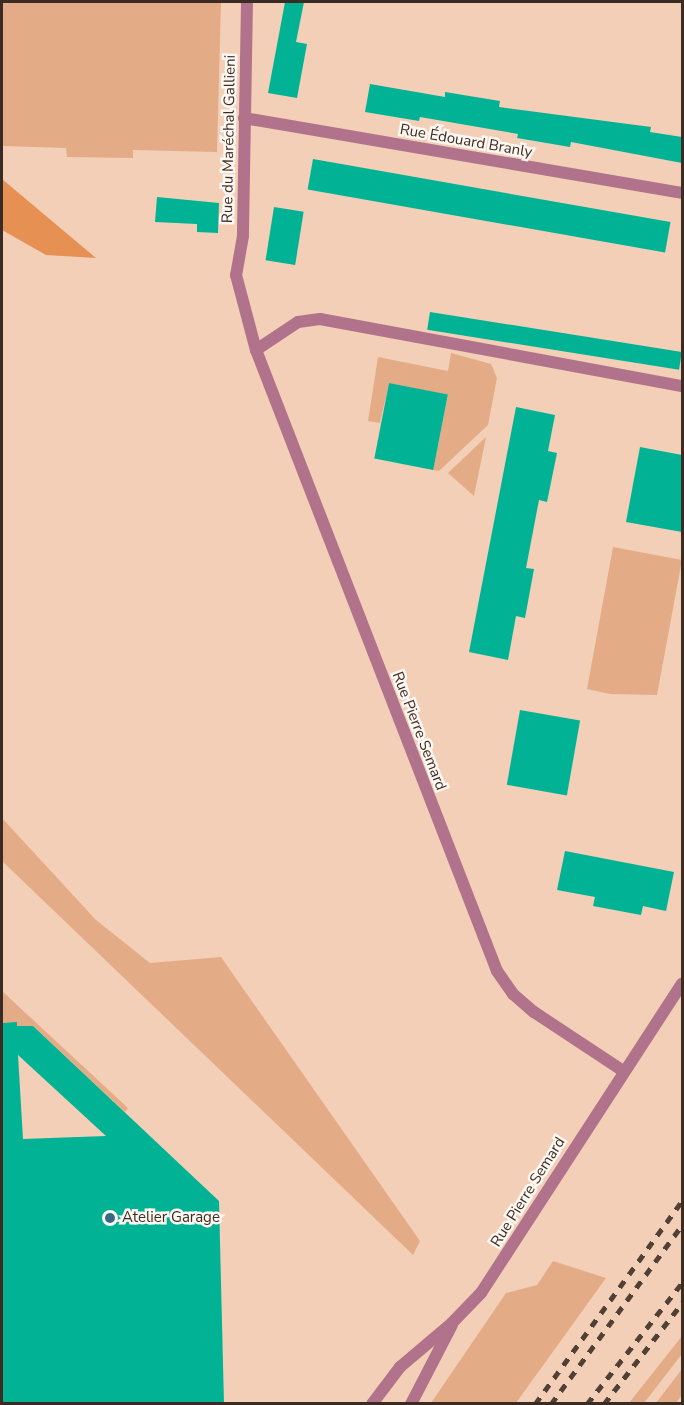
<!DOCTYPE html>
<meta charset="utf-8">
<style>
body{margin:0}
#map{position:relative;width:684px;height:1405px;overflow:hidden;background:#f4cfb7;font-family:"Nunito Sans",sans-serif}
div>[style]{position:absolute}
.green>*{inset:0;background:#e3ac87}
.forest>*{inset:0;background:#e69153}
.building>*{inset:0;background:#02b294;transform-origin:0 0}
.street>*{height:12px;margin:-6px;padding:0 6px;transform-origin:6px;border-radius:6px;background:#b1738b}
.rail>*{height:4.5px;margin-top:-2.25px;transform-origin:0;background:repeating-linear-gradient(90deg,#514035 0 8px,transparent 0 16px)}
.dots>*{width:16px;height:16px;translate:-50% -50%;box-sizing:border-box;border:3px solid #fef7f2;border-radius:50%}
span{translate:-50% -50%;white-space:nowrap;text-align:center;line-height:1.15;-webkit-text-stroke:5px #fef7f2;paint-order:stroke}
.street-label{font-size:15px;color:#3a2c23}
.poi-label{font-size:15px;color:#3a2c23}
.left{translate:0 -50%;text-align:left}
.frame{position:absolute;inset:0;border:3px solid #3a2c23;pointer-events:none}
</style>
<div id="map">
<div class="green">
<div style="clip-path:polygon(2px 2px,221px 2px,217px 152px,133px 150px,133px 158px,67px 157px,66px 148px,2px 146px)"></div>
<div style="clip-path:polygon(451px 353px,491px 364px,497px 378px,488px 425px,439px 471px,433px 470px,448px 395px,389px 383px,380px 423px,368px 421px,378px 357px,448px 371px)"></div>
<div style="clip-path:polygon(486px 437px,474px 496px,448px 473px)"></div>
<div style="clip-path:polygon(613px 547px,682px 560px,657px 695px,610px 694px,587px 689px)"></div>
<div style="clip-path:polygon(2px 818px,96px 920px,150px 963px,221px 957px,420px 1241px,413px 1255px,2px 861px)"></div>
<div style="clip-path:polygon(2px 991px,128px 1108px,125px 1112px,33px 1026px,2px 1026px)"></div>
<div style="clip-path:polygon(553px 1261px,606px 1278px,516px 1403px,431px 1403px,506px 1293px,537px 1285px)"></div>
<div style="clip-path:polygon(682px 1336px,682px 1354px,644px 1403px,629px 1403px)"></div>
<div style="clip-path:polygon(682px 1369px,682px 1395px,676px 1403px,656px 1403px)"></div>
</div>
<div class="forest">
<div style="clip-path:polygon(2px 179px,96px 258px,46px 255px,2px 230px)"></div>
</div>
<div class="building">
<div style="clip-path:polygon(285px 2px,304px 2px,296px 42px,307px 44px,297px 98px,268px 93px)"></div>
<div style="clip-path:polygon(370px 84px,445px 97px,445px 92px,500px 101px,499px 107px,651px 127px,650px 132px,682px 137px,682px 163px,571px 142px,570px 147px,517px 138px,518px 134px,420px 117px,419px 121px,365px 112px)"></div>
<div style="left:313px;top:159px;width:363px;height:31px;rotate:10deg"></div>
<div style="clip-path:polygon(157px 197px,219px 203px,218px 233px,197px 232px,197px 224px,155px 222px)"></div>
<div style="left:274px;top:207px;width:30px;height:54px;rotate:9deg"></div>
<div style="left:430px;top:312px;width:255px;height:18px;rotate:9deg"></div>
<div style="left:389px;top:383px;width:60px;height:77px;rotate:11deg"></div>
<div style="clip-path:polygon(516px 407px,555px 415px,548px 451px,557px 453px,547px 502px,539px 500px,526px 568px,534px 569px,525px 618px,516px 616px,508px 660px,469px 652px)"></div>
<div style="clip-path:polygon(640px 447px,682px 455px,682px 532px,626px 522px)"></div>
<div style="left:520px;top:710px;width:61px;height:76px;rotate:10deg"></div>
<div style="clip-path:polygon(565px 851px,674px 872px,666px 911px,643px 906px,641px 915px,593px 906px,595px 897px,557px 890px)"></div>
<div style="clip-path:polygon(evenodd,17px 1022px,17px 1026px,33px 1026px,219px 1201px,224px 1404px,2px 1404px,2px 1023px,17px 1022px,18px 1055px,106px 1136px,23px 1139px,18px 1055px)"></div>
</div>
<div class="street">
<div style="left:247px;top:2px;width:234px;rotate:91deg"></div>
<div style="left:243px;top:236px;width:40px;rotate:100deg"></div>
<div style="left:236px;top:275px;width:78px;rotate:75.1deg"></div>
<div style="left:256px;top:350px;width:666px;rotate:68.79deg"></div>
<div style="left:497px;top:971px;width:28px;rotate:55deg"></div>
<div style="left:513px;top:994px;width:28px;rotate:41deg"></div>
<div style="left:534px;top:1012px;width:107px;rotate:33.5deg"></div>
<div style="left:244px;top:118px;width:444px;rotate:9.7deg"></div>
<div style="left:256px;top:350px;width:50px;rotate:-33.7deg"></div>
<div style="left:298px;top:322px;width:22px;rotate:-8deg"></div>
<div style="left:320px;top:319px;width:368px;rotate:10.5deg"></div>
<div style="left:372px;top:1404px;width:46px;rotate:-52.9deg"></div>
<div style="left:400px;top:1367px;width:68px;rotate:-40.2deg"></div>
<div style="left:452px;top:1323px;width:42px;rotate:-46deg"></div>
<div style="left:481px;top:1293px;width:369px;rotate:-57deg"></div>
<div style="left:411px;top:1404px;width:89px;rotate:-62.6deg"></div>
</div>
<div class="rail">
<div style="left:535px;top:1404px;width:251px;rotate:-54.1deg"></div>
<div style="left:551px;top:1404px;width:222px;rotate:-53.8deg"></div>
<div style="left:587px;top:1404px;width:154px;rotate:-51.9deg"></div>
<div style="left:604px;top:1404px;width:128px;rotate:-52.3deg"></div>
</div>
<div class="dots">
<div style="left:110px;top:1218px;background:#366986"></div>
</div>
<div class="street-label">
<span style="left:229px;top:139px;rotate:-89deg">Rue du Maréchal Gallieni</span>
<span style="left:466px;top:141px;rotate:10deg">Rue Édouard Branly</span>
<span style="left:419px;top:731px;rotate:69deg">Rue Pierre Semard</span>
<span style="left:528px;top:1192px;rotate:-58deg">Rue Pierre Semard</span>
</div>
<div class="poi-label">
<span class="left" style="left:122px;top:1218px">Atelier Garage</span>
</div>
<div class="frame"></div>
</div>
